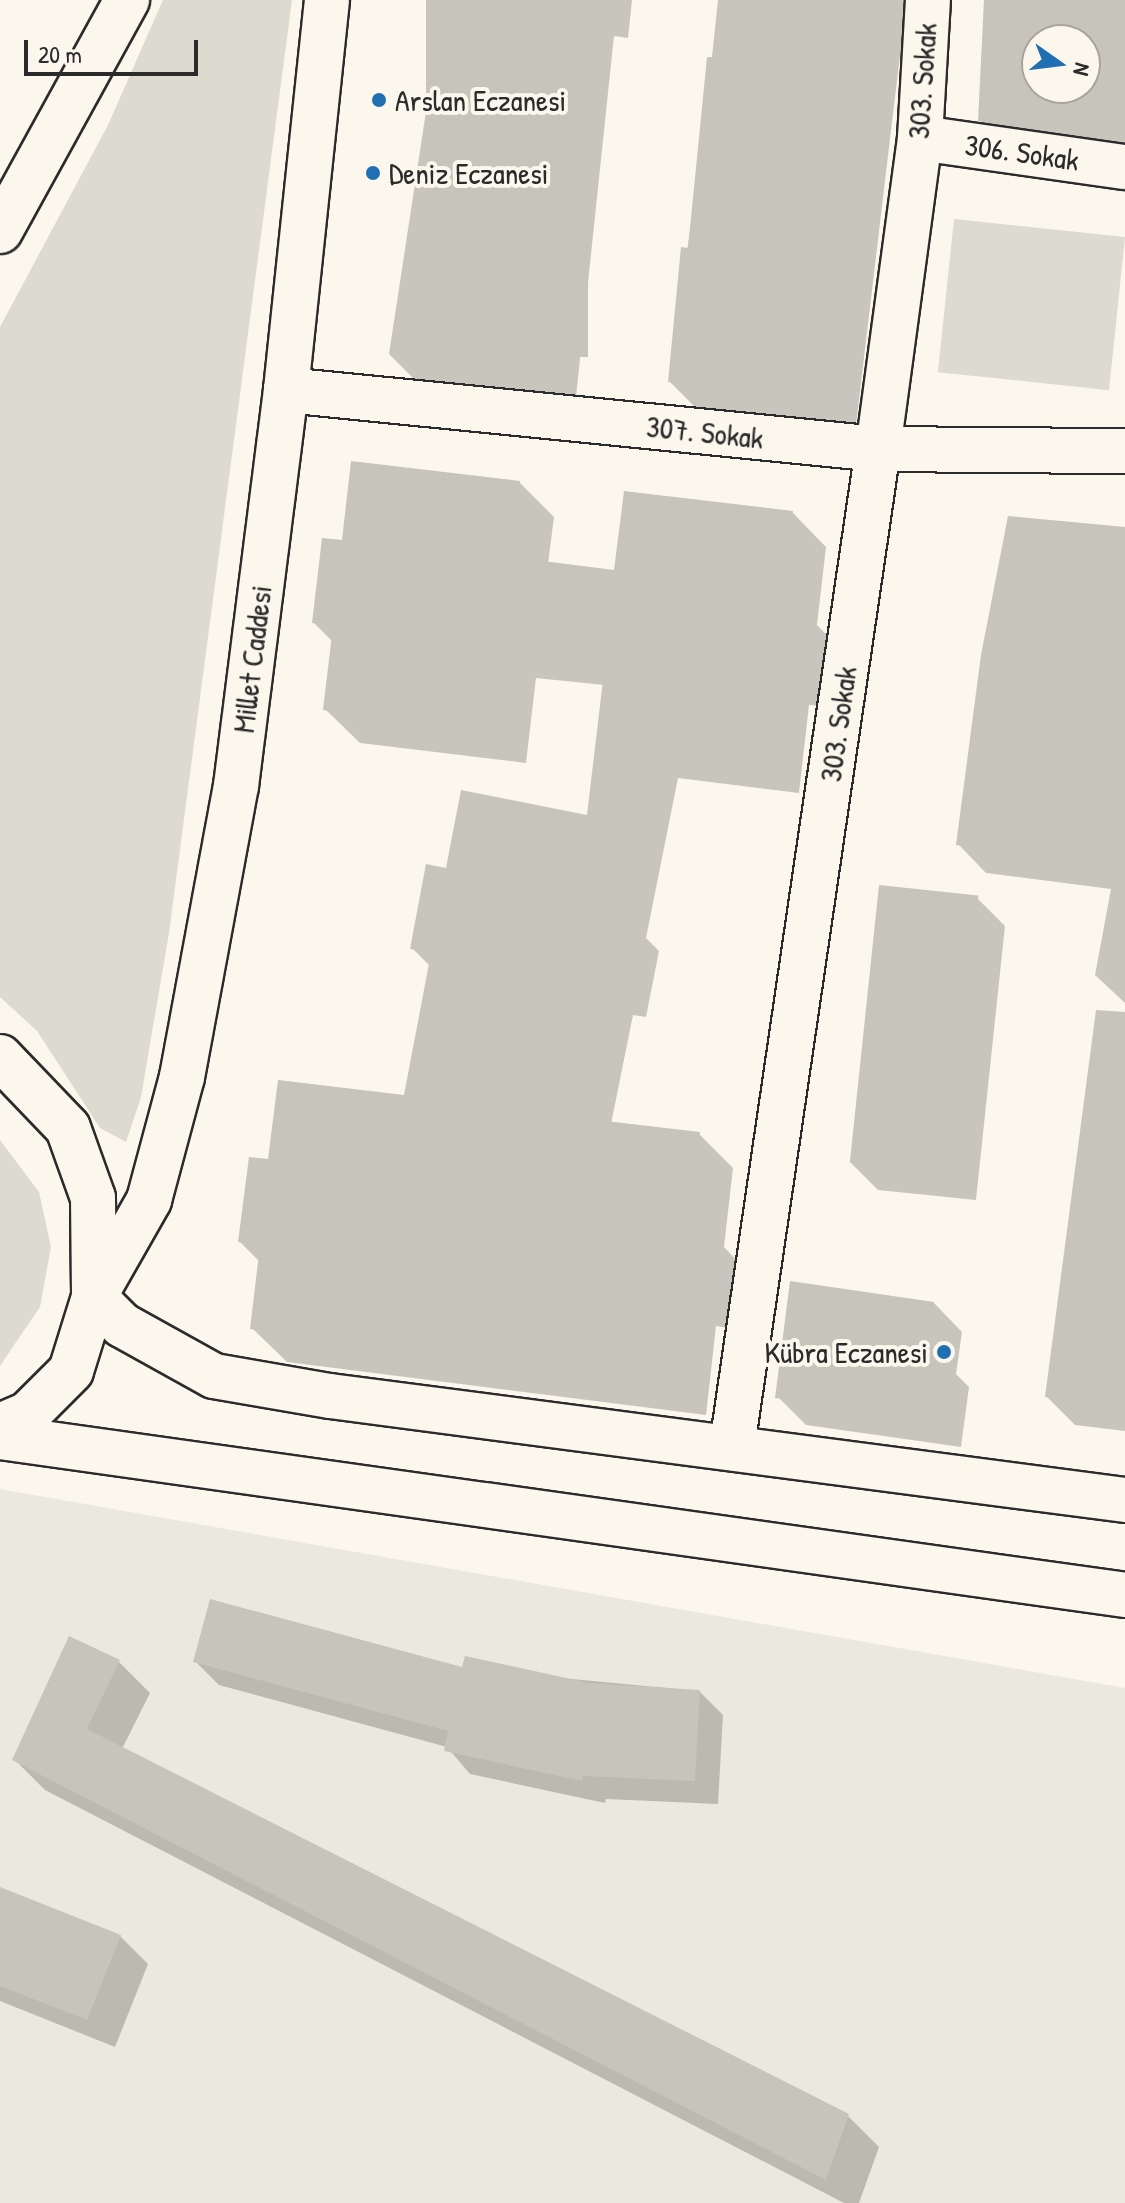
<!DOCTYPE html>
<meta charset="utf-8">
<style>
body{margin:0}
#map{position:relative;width:1125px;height:2203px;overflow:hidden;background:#fbf7ec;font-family:"Patrick Hand",sans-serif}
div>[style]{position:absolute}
.built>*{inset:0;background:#ebe8de}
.green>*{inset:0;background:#dddad0;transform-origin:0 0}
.shadow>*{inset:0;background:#0003}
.building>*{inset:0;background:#c7c4bc;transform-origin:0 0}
.roads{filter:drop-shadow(2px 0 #2b2b2b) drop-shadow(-2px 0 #2b2b2b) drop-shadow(0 2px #2b2b2b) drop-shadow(0 -2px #2b2b2b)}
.minor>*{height:44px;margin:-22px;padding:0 22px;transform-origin:22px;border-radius:22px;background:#fbf7ec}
.tertiary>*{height:44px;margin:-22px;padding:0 22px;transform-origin:22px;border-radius:22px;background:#fbf7ec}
.secondary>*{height:44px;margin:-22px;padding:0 22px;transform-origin:22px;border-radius:22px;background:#fbf7ec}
.dots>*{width:22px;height:22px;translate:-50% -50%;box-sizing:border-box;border:4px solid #fbf7ec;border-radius:50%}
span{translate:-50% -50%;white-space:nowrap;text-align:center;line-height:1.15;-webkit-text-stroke:8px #fbf7ec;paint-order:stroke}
.street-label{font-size:30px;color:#2b2b2b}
.poi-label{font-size:30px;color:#2b2b2b}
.left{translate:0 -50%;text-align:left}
.right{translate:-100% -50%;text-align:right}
.north{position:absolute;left:1021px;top:24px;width:80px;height:80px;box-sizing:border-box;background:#fbf7ec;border:2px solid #a8a59f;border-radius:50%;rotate:104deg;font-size:22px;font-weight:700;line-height:32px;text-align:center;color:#2b2b2b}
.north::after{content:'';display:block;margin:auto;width:28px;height:36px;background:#1f6fb2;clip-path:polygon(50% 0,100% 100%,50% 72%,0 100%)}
.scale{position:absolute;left:24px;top:40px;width:174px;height:36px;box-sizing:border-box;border:4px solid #2b2b2b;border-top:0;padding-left:10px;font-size:24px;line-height:28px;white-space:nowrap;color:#2b2b2b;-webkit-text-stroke:6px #fbf7ec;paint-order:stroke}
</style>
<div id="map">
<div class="built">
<div style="clip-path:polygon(0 1489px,1125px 1688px,1125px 2203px,0 2203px)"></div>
</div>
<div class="green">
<div style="clip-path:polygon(163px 0,292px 0,169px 933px,141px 1097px,126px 1142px,100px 1128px,37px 1031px,0 997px,0 327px,108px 125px)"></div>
<div style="left:954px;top:219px;width:172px;height:154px;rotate:6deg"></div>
<div style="clip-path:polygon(0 1140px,39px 1192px,51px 1247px,40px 1307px,0 1366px)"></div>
</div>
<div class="shadow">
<div style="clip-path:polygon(443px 0,632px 0,628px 38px,614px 36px,576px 397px,417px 382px,389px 354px)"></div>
<div style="clip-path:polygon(720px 0,911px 0,905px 56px,900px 55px,856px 425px,698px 410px,670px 382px)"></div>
<div style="clip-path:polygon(evenodd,986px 0,1125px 0,1125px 164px,1008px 148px,980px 120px,986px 0,1037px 40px,1085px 40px,1085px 88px,1037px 88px,1037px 40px)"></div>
<div style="clip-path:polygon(520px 483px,554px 517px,548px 564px,616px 572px,792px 512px,826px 547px,817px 625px,831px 639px,823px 706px,809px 705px,799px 793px,678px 778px,646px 938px,659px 951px,646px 1017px,633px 1015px,611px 1124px,699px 1134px,733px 1168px,724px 1247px,737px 1261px,729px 1328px,716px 1326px,706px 1415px,287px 1362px,252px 1328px,260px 1262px,240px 1242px,270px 1161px,405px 1097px,430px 966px,412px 948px,447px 871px,589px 817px,604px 685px,536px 678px,526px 763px,360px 743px,325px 709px,333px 642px,314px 623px,343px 543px)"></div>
<div style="clip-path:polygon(1125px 529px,1125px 1003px,1095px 975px,1111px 889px,986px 873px,958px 844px)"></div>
<div style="clip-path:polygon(977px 898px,1005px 926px,976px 1200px,878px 1190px,850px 1162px)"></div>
<div style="clip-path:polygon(1125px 1099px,1125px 1431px,1075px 1425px,1047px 1397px)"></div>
<div style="clip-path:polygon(934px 1303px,962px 1332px,956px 1374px,969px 1387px,961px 1447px,806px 1425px,778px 1397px)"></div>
<div style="clip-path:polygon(195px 1661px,464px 1669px,699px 1691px,723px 1715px,718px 1804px,606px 1799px,605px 1803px,470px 1774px,447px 1747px,219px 1685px)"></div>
<div style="clip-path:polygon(119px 1662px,150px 1693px,122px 1749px,848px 2116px,879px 2147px,859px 2203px,844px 2203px,45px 1790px,14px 1759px)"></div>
<div style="clip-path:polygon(0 1889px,120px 1936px,148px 1964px,115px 2047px,0 2001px)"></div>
</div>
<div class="building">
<div style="left:426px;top:0;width:162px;height:357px"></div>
<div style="clip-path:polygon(718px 0,875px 0,828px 398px,668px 382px,681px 247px,688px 248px,707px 57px,712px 57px)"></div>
<div style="clip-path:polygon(evenodd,984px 0,1125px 0,1125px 138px,978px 121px,984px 0,1037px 40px,1085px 40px,1085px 88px,1037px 88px,1037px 40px)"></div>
<div style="clip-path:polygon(351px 461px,520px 481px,511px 557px,614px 570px,624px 491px,793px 511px,782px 602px,798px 603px,789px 673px,776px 672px,766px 760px,645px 745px,610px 912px,626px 915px,612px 984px,599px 982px,571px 1117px,700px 1132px,689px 1223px,704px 1225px,696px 1294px,682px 1293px,672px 1382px,250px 1329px,260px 1245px,238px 1242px,249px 1157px,268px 1159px,278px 1080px,404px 1095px,431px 953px,410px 949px,426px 864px,446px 868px,461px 790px,587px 815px,606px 655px,503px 645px,492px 730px,323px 710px,333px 626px,312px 623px,322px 538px,342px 540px)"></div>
<div style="clip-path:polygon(1008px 516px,1125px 527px,1125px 867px,956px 845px,981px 655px)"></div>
<div style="left:879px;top:885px;width:100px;height:279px;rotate:6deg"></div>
<div style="clip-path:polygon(1096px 1010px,1125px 1012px,1125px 1408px,1045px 1397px)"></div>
<div style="clip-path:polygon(790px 1281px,934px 1302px,927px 1355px,941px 1357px,933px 1419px,775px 1398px)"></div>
<div style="clip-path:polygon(210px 1599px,462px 1667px,465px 1656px,589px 1683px,700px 1690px,695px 1781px,583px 1776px,582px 1781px,444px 1751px,448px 1731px,193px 1662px)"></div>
<div style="clip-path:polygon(69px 1636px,120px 1660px,87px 1729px,849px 2114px,826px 2180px,12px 1760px)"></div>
<div style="clip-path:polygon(0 1887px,121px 1935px,87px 2020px,0 1986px)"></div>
</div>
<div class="roads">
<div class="minor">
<div style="left:920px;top:138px;width:207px;rotate:8.1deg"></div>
<div style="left:286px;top:390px;width:595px;rotate:5.69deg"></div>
<div style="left:878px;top:449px;width:247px;rotate:0.5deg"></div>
<div style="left:732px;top:1446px;width:1008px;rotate:-81.67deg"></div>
<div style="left:878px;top:449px;width:314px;rotate:-82.3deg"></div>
<div style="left:920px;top:138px;width:138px;rotate:-86.7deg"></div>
</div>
<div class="tertiary">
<div style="left:94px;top:1297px;width:40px;rotate:45deg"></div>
<div style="left:122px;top:1325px;width:105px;rotate:29deg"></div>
<div style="left:214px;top:1376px;width:118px;rotate:9.8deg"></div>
<div style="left:330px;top:1396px;width:802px;rotate:7.45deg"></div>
<div style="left:0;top:1437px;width:1136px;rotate:7.99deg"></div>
</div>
<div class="secondary">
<div style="left:0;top:231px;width:264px;rotate:-61.2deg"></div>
<div style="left:0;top:1057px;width:98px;rotate:46.2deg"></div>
<div style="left:68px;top:1128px;width:74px;rotate:70.3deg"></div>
<div style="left:93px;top:1198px;width:99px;rotate:89.4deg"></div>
<div style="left:94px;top:1297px;width:77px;rotate:107.3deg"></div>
<div style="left:71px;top:1371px;width:61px;rotate:135deg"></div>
<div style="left:28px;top:1414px;width:30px;rotate:157deg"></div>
<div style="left:94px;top:1297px;width:112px;rotate:-60.4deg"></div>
<div style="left:149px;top:1200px;width:127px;rotate:-75deg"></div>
<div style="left:182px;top:1077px;width:296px;rotate:-79.5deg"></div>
<div style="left:236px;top:786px;width:399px;rotate:-82.8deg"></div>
<div style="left:286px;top:390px;width:392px;rotate:-84deg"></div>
</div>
</div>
<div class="dots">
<div style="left:379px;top:100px;background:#1f6fb2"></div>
<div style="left:373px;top:173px;background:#1f6fb2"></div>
<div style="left:944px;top:1352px;background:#1f6fb2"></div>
</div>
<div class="street-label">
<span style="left:922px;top:81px;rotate:-86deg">303. Sokak</span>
<span style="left:1022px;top:152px;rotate:8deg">306. Sokak</span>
<span style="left:705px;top:432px;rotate:6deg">307. Sokak</span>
<span style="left:252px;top:659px;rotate:-83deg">Millet Caddesi</span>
<span style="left:838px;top:724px;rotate:-82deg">303. Sokak</span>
</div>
<div class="poi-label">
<span class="left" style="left:395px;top:100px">Arslan Eczanesi</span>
<span class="left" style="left:389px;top:173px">Deniz Eczanesi</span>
<span class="right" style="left:928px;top:1352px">Kübra Eczanesi</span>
</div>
<div class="north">N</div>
<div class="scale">20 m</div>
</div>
